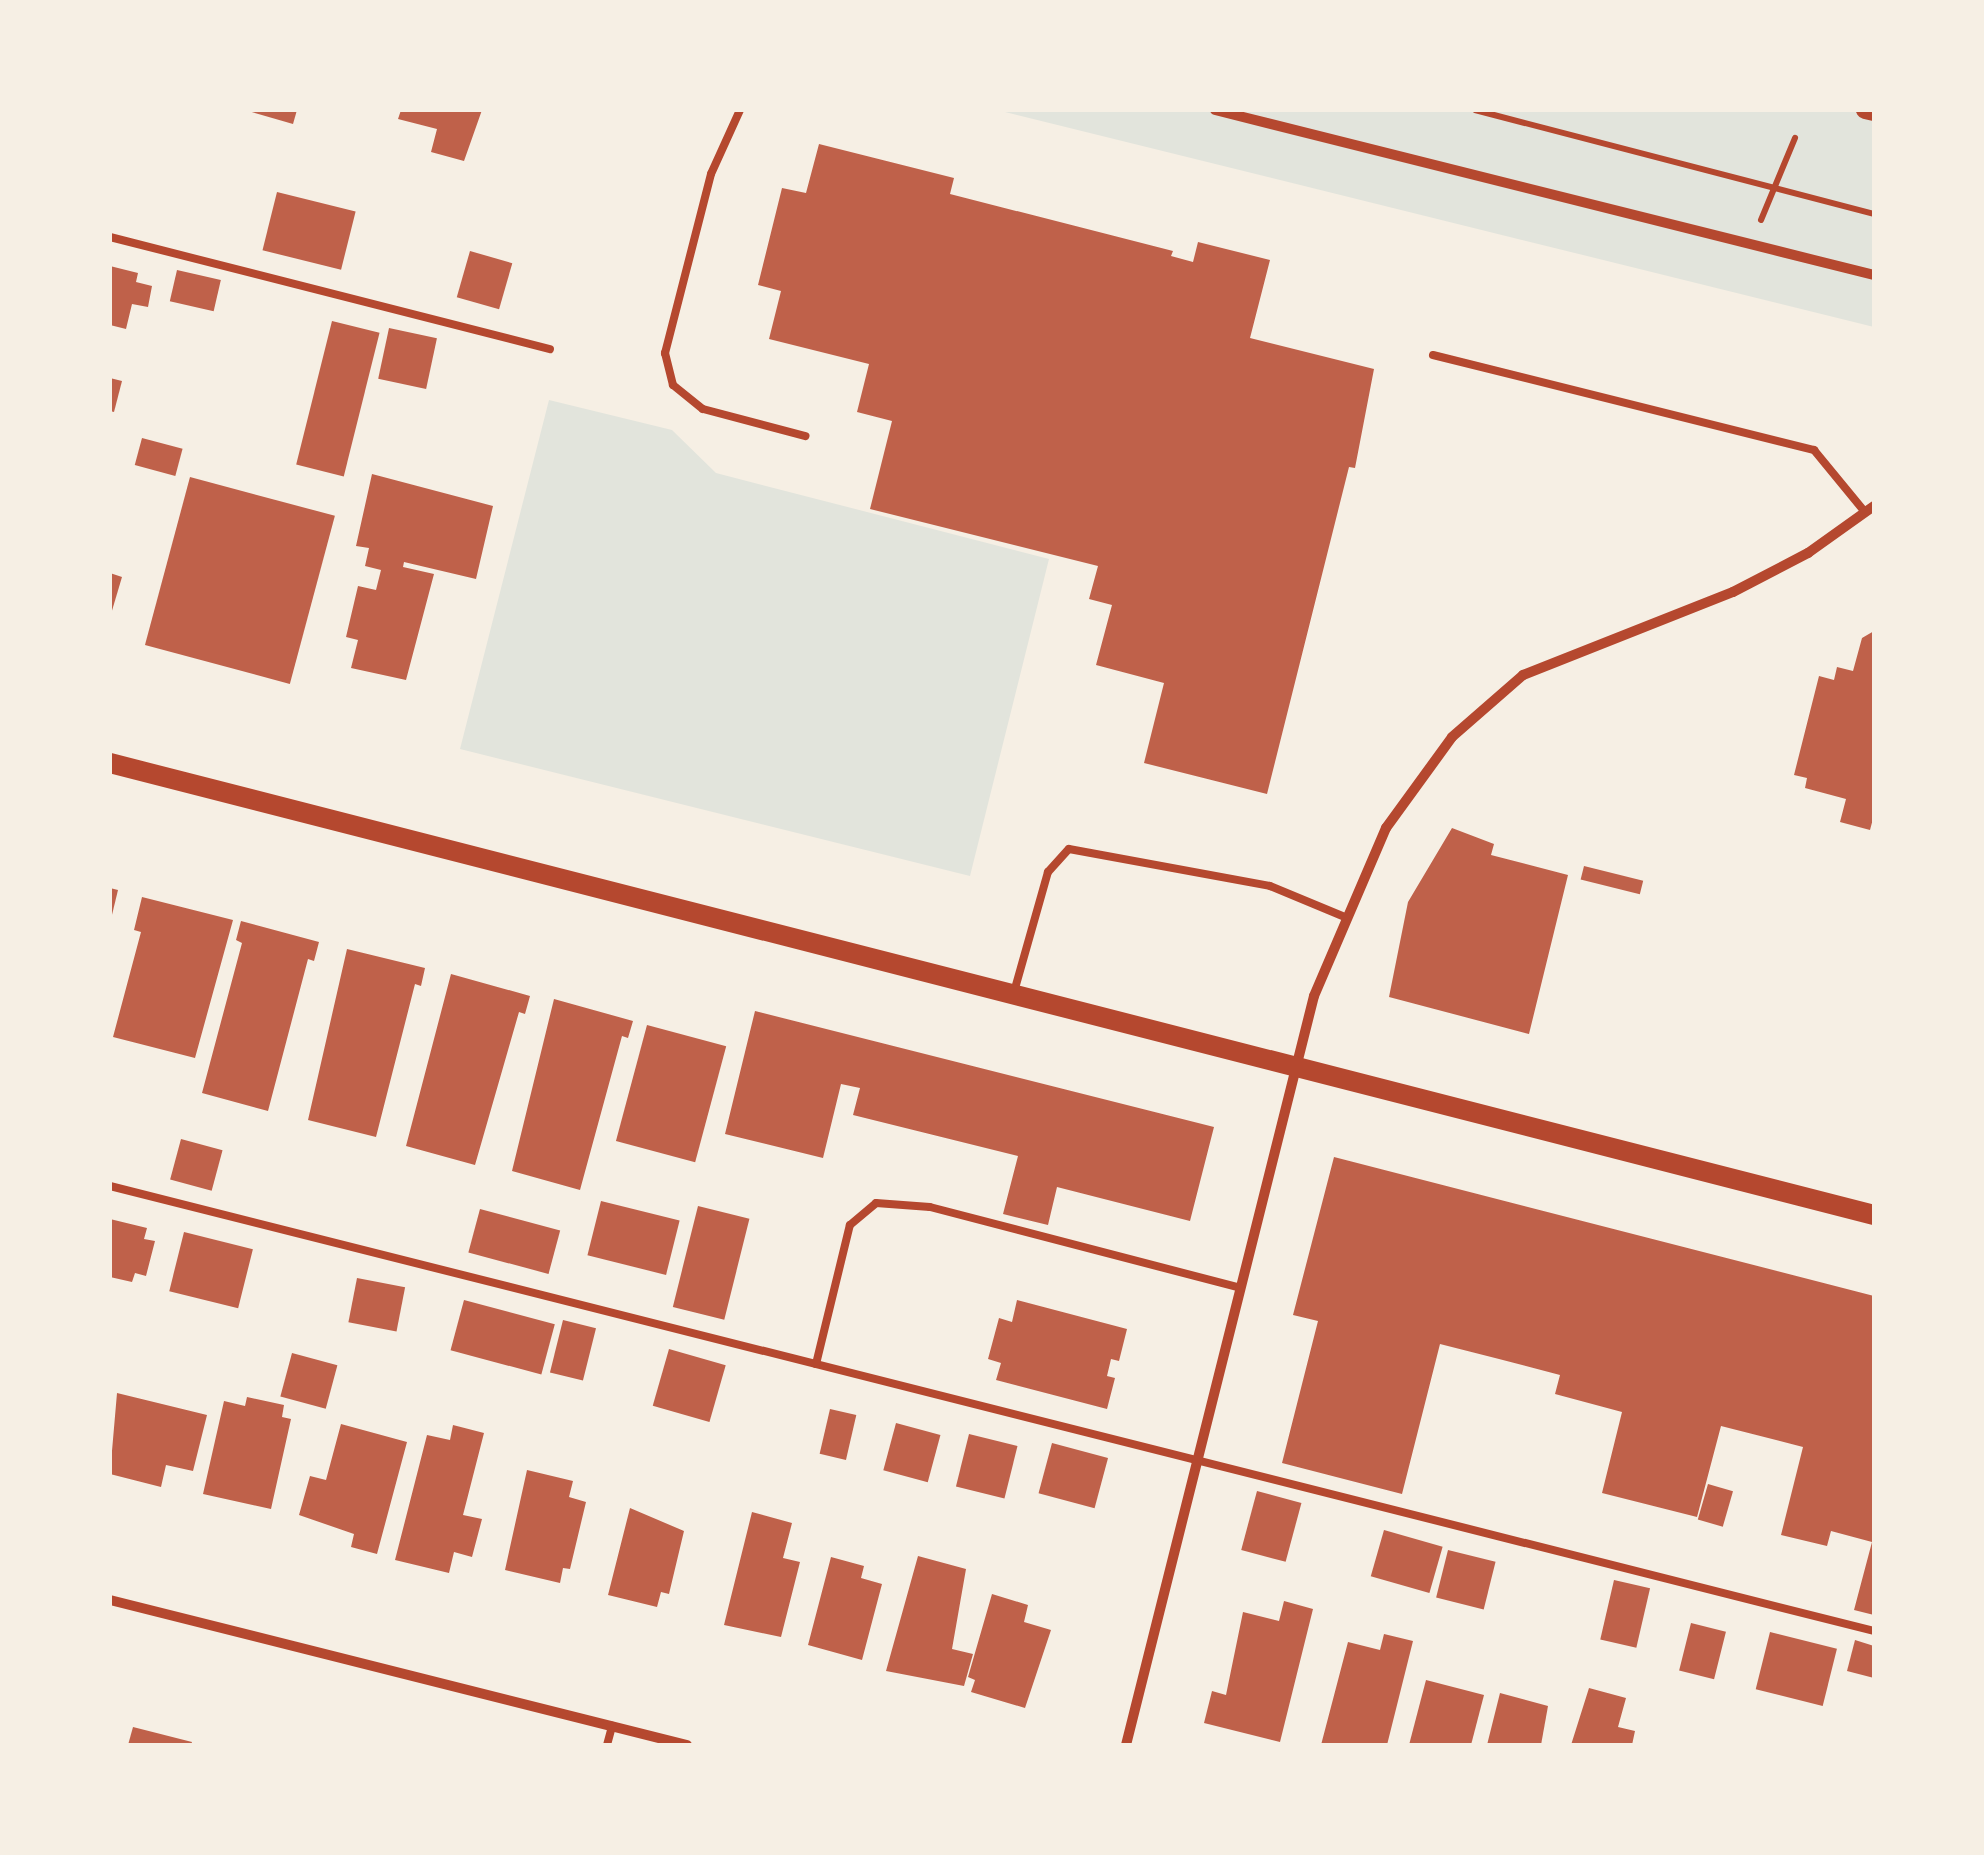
<!DOCTYPE html>
<style>
body{margin:0}
#map{position:relative;width:1984px;height:1855px;overflow:hidden;background:#f6efe4;font-family:Cabin,sans-serif}
div>[style]{position:absolute}
.green>*{inset:0;background:#e2e4dc}
.building>*{inset:0;background:#bf614a;transform-origin:0 0}
.path>*{height:6px;margin:-3px;padding:0 3px;transform-origin:3px;border-radius:3px;background:#b5482f}
.service>*{height:8px;margin:-4px;padding:0 4px;transform-origin:4px;border-radius:4px;background:#b5482f}
.minor>*{height:10px;margin:-5px;padding:0 5px;transform-origin:5px;border-radius:5px;background:#b5482f}
.tertiary>*{height:18px;margin:-9px;padding:0 9px;transform-origin:9px;border-radius:9px;background:#b5482f}
.secondary>*{height:20px;margin:-10px;padding:0 10px;transform-origin:10px;border-radius:10px;background:#b5482f}
span{translate:-50% -50%;white-space:nowrap;text-align:center;line-height:1.15;-webkit-text-stroke:8px #f6efe4;paint-order:stroke}
.frame{position:absolute;inset:0;border:112px solid #f6efe4;pointer-events:none}
</style>
<div id="map">
<div class="green">
<div style="clip-path:polygon(997px 110px,1874px 110px,1874px 327px)"></div>
<div style="clip-path:polygon(549px 400px,672px 430px,716px 473px,1049px 559px,970px 876px,460px 749px)"></div>
</div>
<div class="building">
<div style="clip-path:polygon(245px 110px,297px 110px,293px 124px)"></div>
<div style="clip-path:polygon(401px 110px,482px 110px,464px 161px,431px 152px,437px 129px,398px 119px)"></div>
<div style="clip-path:polygon(819px 144px,954px 178px,950px 194px,1173px 251px,1171px 256px,1193px 262px,1198px 242px,1270px 260px,1250px 338px,1374px 369px,1355px 468px,1349px 467px,1267px 794px,1144px 763px,1164px 683px,1096px 665px,1112px 605px,1089px 599px,1098px 566px,870px 509px,892px 421px,857px 412px,869px 364px,769px 339px,781px 291px,758px 285px,782px 188px,806px 193px)"></div>
<div style="left:277px;top:192px;width:81px;height:60px;rotate:14deg"></div>
<div style="left:470px;top:251px;width:44px;height:48px;rotate:16deg"></div>
<div style="clip-path:polygon(110px 266px,138px 273px,136px 282px,152px 286px,148px 307px,132px 304px,126px 329px,110px 325px)"></div>
<div style="left:177px;top:270px;width:45px;height:32px;rotate:13deg"></div>
<div style="left:332px;top:321px;width:49px;height:148px;rotate:14deg"></div>
<div style="left:389px;top:328px;width:49px;height:52px;rotate:12deg"></div>
<div style="clip-path:polygon(110px 378px,122px 381px,114px 412px,110px 411px)"></div>
<div style="left:142px;top:438px;width:42px;height:28px;rotate:15deg"></div>
<div style="clip-path:polygon(372px 474px,493px 506px,476px 579px,404px 562px,403px 567px,434px 574px,406px 680px,351px 668px,358px 640px,346px 637px,358px 586px,376px 590px,381px 570px,365px 566px,369px 548px,356px 546px)"></div>
<div style="left:190px;top:477px;width:150px;height:174px;rotate:15deg"></div>
<div style="clip-path:polygon(110px 573px,122px 577px,111px 614px,110px 614px)"></div>
<div style="clip-path:polygon(1874px 631px,1874px 815px,1870px 830px,1840px 822px,1846px 799px,1805px 788px,1807px 778px,1794px 775px,1819px 676px,1834px 680px,1837px 667px,1853px 671px,1862px 638px)"></div>
<div style="clip-path:polygon(1452px 828px,1494px 844px,1491px 855px,1568px 875px,1529px 1034px,1389px 997px,1408px 902px)"></div>
<div style="left:1584px;top:866px;width:61px;height:14px;rotate:14deg"></div>
<div style="clip-path:polygon(110px 888px,118px 890px,111px 919px,110px 919px)"></div>
<div style="clip-path:polygon(142px 897px,233px 920px,195px 1058px,113px 1037px,141px 932px,134px 930px)"></div>
<div style="clip-path:polygon(241px 921px,319px 942px,314px 961px,308px 959px,268px 1111px,202px 1093px,242px 943px,236px 940px)"></div>
<div style="clip-path:polygon(347px 949px,425px 968px,421px 986px,415px 984px,376px 1137px,308px 1120px)"></div>
<div style="clip-path:polygon(451px 974px,530px 996px,525px 1014px,519px 1012px,475px 1165px,406px 1146px)"></div>
<div style="clip-path:polygon(554px 999px,633px 1021px,628px 1038px,622px 1036px,580px 1190px,512px 1171px)"></div>
<div style="clip-path:polygon(755px 1011px,1214px 1127px,1190px 1221px,1057px 1187px,1048px 1225px,1003px 1214px,1018px 1156px,853px 1115px,860px 1088px,841px 1084px,823px 1158px,725px 1134px)"></div>
<div style="left:647px;top:1025px;width:82px;height:120px;rotate:15deg"></div>
<div style="left:181px;top:1139px;width:43px;height:42px;rotate:15deg"></div>
<div style="clip-path:polygon(1334px 1157px,1874px 1296px,1874px 1615px,1854px 1610px,1872px 1542px,1831px 1531px,1827px 1546px,1781px 1535px,1803px 1447px,1721px 1426px,1697px 1517px,1602px 1493px,1622px 1412px,1555px 1394px,1560px 1375px,1499px 1359px,1440px 1344px,1402px 1494px,1282px 1463px,1318px 1321px,1293px 1315px)"></div>
<div style="left:601px;top:1201px;width:81px;height:56px;rotate:14deg"></div>
<div style="left:698px;top:1206px;width:53px;height:104px;rotate:14deg"></div>
<div style="left:480px;top:1209px;width:83px;height:45px;rotate:15deg"></div>
<div style="clip-path:polygon(110px 1219px,147px 1228px,144px 1239px,155px 1241px,146px 1276px,135px 1273px,132px 1282px,110px 1277px)"></div>
<div style="left:184px;top:1232px;width:71px;height:61px;rotate:14deg"></div>
<div style="left:357px;top:1278px;width:49px;height:45px;rotate:11deg"></div>
<div style="left:464px;top:1300px;width:94px;height:52px;rotate:15deg"></div>
<div style="clip-path:polygon(1017px 1300px,1127px 1329px,1119px 1361px,1111px 1359px,1107px 1376px,1115px 1378px,1107px 1409px,996px 1380px,1001px 1363px,988px 1359px,999px 1318px,1012px 1322px)"></div>
<div style="left:563px;top:1320px;width:34px;height:54px;rotate:14deg"></div>
<div style="left:669px;top:1349px;width:59px;height:59px;rotate:16deg"></div>
<div style="left:292px;top:1353px;width:47px;height:45px;rotate:15deg"></div>
<div style="clip-path:polygon(117px 1393px,207px 1415px,193px 1471px,166px 1465px,161px 1487px,110px 1474px)"></div>
<div style="clip-path:polygon(247px 1397px,284px 1405px,282px 1417px,291px 1419px,271px 1509px,203px 1494px,224px 1401px,245px 1406px)"></div>
<div style="left:830px;top:1409px;width:27px;height:46px;rotate:13deg"></div>
<div style="left:896px;top:1423px;width:46px;height:49px;rotate:15deg"></div>
<div style="clip-path:polygon(341px 1424px,407px 1442px,377px 1554px,351px 1547px,354px 1534px,299px 1515px,310px 1476px,326px 1480px)"></div>
<div style="clip-path:polygon(453px 1425px,484px 1433px,463px 1515px,482px 1519px,472px 1557px,454px 1552px,449px 1573px,395px 1560px,427px 1435px,450px 1440px)"></div>
<div style="left:969px;top:1434px;width:50px;height:54px;rotate:14deg"></div>
<div style="left:1052px;top:1443px;width:58px;height:52px;rotate:15deg"></div>
<div style="clip-path:polygon(527px 1470px,573px 1481px,569px 1497px,586px 1502px,570px 1569px,563px 1568px,560px 1583px,505px 1570px)"></div>
<div style="left:1708px;top:1484px;width:26px;height:37px;rotate:16deg"></div>
<div style="left:1257px;top:1491px;width:46px;height:61px;rotate:15deg"></div>
<div style="clip-path:polygon(630px 1508px,684px 1531px,669px 1594px,661px 1592px,657px 1607px,608px 1595px)"></div>
<div style="clip-path:polygon(752px 1512px,792px 1523px,783px 1558px,800px 1562px,781px 1637px,724px 1625px)"></div>
<div style="left:1384px;top:1530px;width:61px;height:48px;rotate:16deg"></div>
<div style="left:1448px;top:1550px;width:49px;height:49px;rotate:14deg"></div>
<div style="clip-path:polygon(918px 1556px,966px 1569px,952px 1649px,973px 1654px,964px 1686px,886px 1671px)"></div>
<div style="clip-path:polygon(831px 1557px,864px 1566px,861px 1578px,882px 1584px,862px 1660px,808px 1645px)"></div>
<div style="left:1614px;top:1580px;width:37px;height:61px;rotate:13deg"></div>
<div style="clip-path:polygon(992px 1594px,1028px 1605px,1024px 1622px,1051px 1630px,1025px 1708px,971px 1692px,975px 1680px,968px 1677px)"></div>
<div style="clip-path:polygon(1284px 1601px,1313px 1609px,1280px 1742px,1204px 1723px,1212px 1691px,1226px 1695px,1243px 1612px,1279px 1621px)"></div>
<div style="left:1691px;top:1623px;width:36px;height:49px;rotate:14deg"></div>
<div style="left:1770px;top:1632px;width:69px;height:59px;rotate:14deg"></div>
<div style="clip-path:polygon(1384px 1634px,1413px 1641px,1387px 1745px,1321px 1745px,1348px 1642px,1380px 1650px)"></div>
<div style="clip-path:polygon(1855px 1640px,1874px 1646px,1874px 1678px,1847px 1671px)"></div>
<div style="clip-path:polygon(1426px 1680px,1484px 1695px,1471px 1745px,1409px 1745px)"></div>
<div style="clip-path:polygon(1589px 1688px,1626px 1698px,1618px 1727px,1635px 1731px,1632px 1745px,1571px 1745px)"></div>
<div style="clip-path:polygon(1500px 1693px,1548px 1706px,1541px 1745px,1487px 1745px)"></div>
<div style="clip-path:polygon(133px 1727px,192px 1742px,191px 1745px,128px 1745px)"></div>
</div>
<div class="path">
<div style="left:1475px;top:110px;width:412px;rotate:14.6deg"></div>
<div style="left:1761px;top:220px;width:89px;rotate:-67.5deg"></div>
</div>
<div class="service">
<div style="left:740px;top:110px;width:70px;rotate:114.4deg"></div>
<div style="left:711px;top:174px;width:185px;rotate:104.4deg"></div>
<div style="left:665px;top:353px;width:33px;rotate:76deg"></div>
<div style="left:673px;top:385px;width:38px;rotate:39deg"></div>
<div style="left:703px;top:409px;width:106px;rotate:14.8deg"></div>
<div style="left:110px;top:237px;width:454px;rotate:14.3deg"></div>
<div style="left:1433px;top:355px;width:393px;rotate:14deg"></div>
<div style="left:1814px;top:450px;width:80px;rotate:50.6deg"></div>
<div style="left:1014px;top:992px;width:125px;rotate:-74.2deg"></div>
<div style="left:1048px;top:872px;width:31px;rotate:-48deg"></div>
<div style="left:1069px;top:849px;width:204px;rotate:10.4deg"></div>
<div style="left:1270px;top:886px;width:81px;rotate:22.5deg"></div>
<div style="left:110px;top:1186px;width:1819px;rotate:14.16deg"></div>
<div style="left:816px;top:1364px;width:143px;rotate:-76.3deg"></div>
<div style="left:850px;top:1225px;width:34px;rotate:-40deg"></div>
<div style="left:876px;top:1203px;width:54px;rotate:4.2deg"></div>
<div style="left:930px;top:1207px;width:321px;rotate:14.6deg"></div>
<div style="left:607px;top:1745px;width:20px;rotate:-75deg"></div>
</div>
<div class="minor">
<div style="left:1215px;top:110px;width:679px;rotate:14.06deg"></div>
<div style="left:110px;top:1600px;width:595px;rotate:14.11deg"></div>
<div style="left:1126px;top:1745px;width:772px;rotate:-75.91deg"></div>
<div style="left:1314px;top:996px;width:183px;rotate:-66.8deg"></div>
<div style="left:1386px;top:828px;width:112px;rotate:-54deg"></div>
<div style="left:1452px;top:737px;width:94px;rotate:-41.1deg"></div>
<div style="left:1523px;top:675px;width:226px;rotate:-21.6deg"></div>
<div style="left:1733px;top:592px;width:85px;rotate:-27.5deg"></div>
<div style="left:1808px;top:553px;width:81px;rotate:-35.5deg"></div>
</div>
<div class="tertiary">
<div style="left:1865px;top:110px;width:9px;rotate:13deg"></div>
</div>
<div class="secondary">
<div style="left:110px;top:763px;width:1821px;rotate:14.37deg"></div>
</div>
<div class="frame"></div>
</div>
